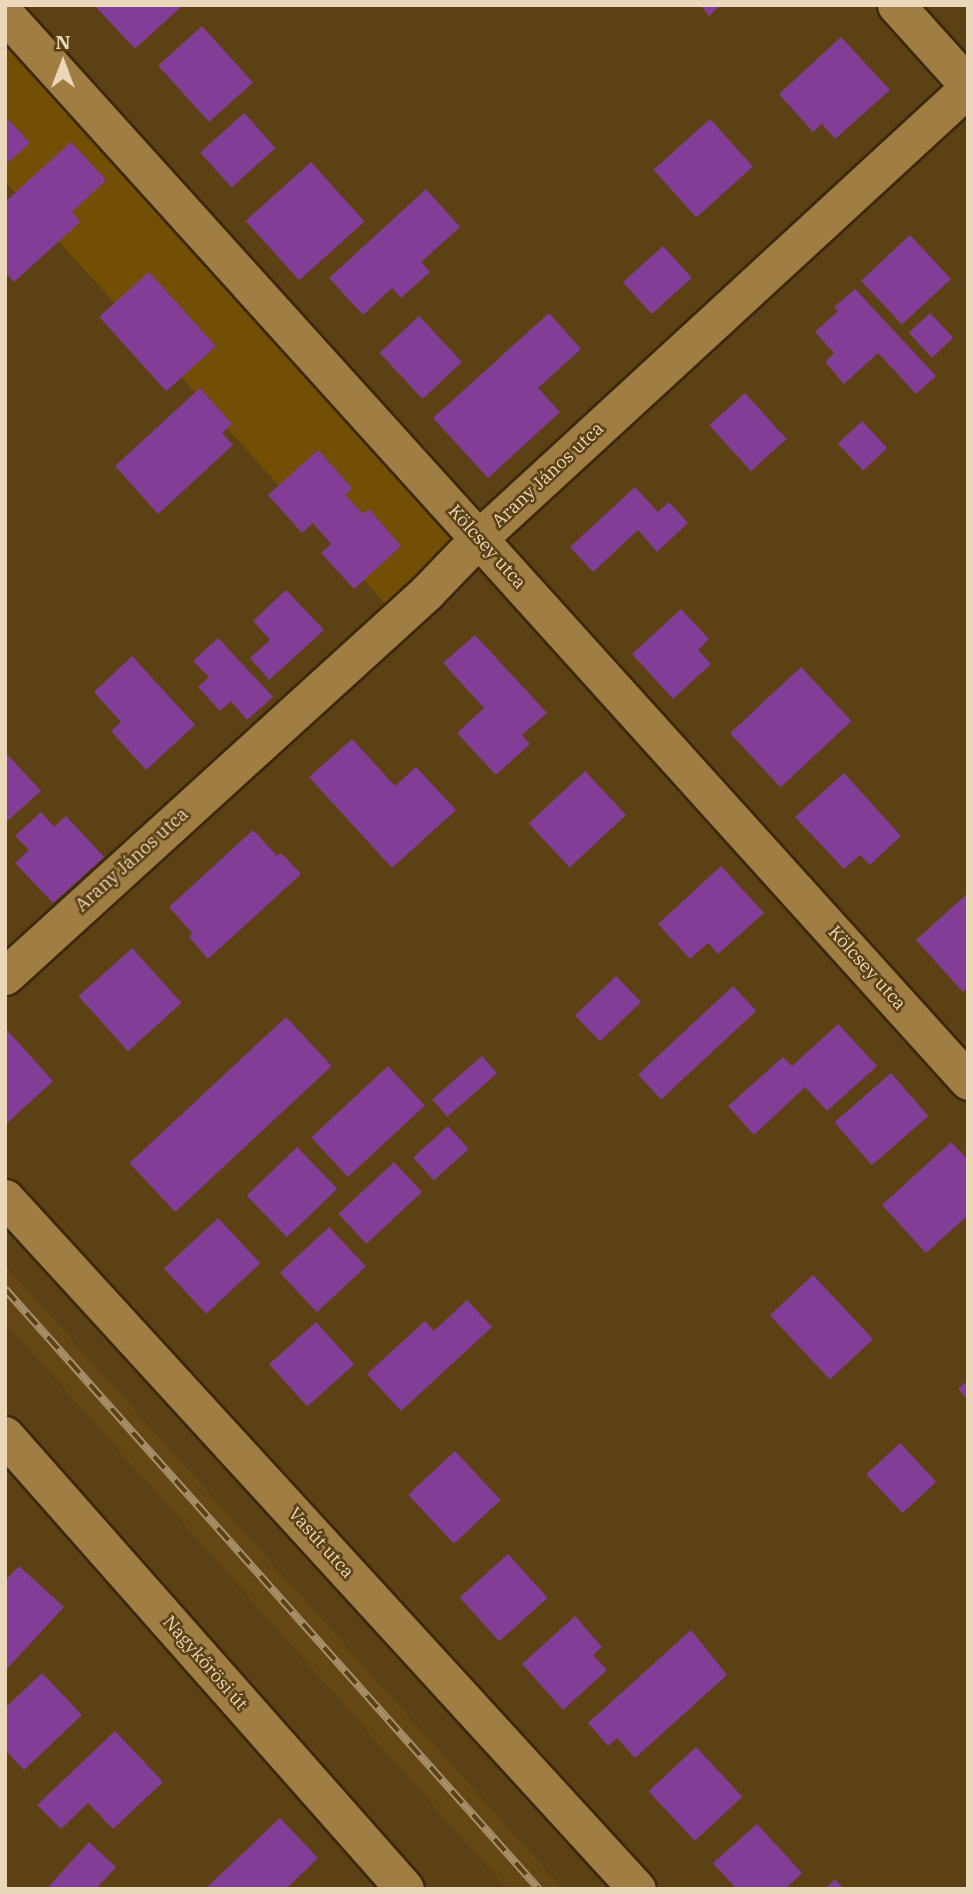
<!DOCTYPE html>
<meta charset="utf-8">
<style>
body{margin:0}
#map{position:relative;width:973px;height:1894px;overflow:hidden;background:#5b4114;font-family:"IBM Plex Serif",serif}
div>[style]{position:absolute}
.built>*{inset:0;background:#654713}
.green>*{inset:0;background:#734f05;transform-origin:0 0}
.building>*{inset:0;background:#823e96;transform-origin:0 0}
.roads{filter:drop-shadow(2px 0 #3b290a) drop-shadow(-2px 0 #3b290a) drop-shadow(0 2px #3b290a) drop-shadow(0 -2px #3b290a)}
.minor>*{height:37px;margin:-18.5px;padding:0 18.5px;transform-origin:18.5px;border-radius:18.5px;background:#a07d43}
.secondary>*{height:38px;margin:-19px;padding:0 19px;transform-origin:19px;border-radius:19px;background:#a07d43}
.rail>*{height:8px;margin-top:-4px;transform-origin:0;background:repeating-linear-gradient(90deg,#5b4114 0 16px,#a68f6b 0 32px);box-sizing:border-box;border-block:2px solid #a68f6b}
span{translate:-50% -50%;white-space:nowrap;text-align:center;line-height:1.15;-webkit-text-stroke:5px #5b4114;paint-order:stroke}
.street-label{font-size:18px;color:#ebd8bb}
.frame{position:absolute;inset:0;border:7px solid #ebd8bb;pointer-events:none}
.north{position:absolute;left:28px;top:28px;width:70px;height:70px;-webkit-text-stroke:5px #5b4114;paint-order:stroke;rotate:0deg;font-size:19px;font-weight:700;line-height:28px;text-align:center;color:#ebd8bb}
.north::after{content:'';display:block;margin:auto;width:24px;height:32px;background:#ebd8bb;clip-path:polygon(50% 0,100% 100%,50% 72%,0 100%)}
</style>
<div id="map">
<div class="built">
<div style="clip-path:polygon(5px 1265px,563px 1889px,507px 1889px,5px 1322px)"></div>
</div>
<div class="green">
<div style="left:5px;top:14px;width:707px;height:112px;rotate:48deg"></div>
</div>
<div class="building">
<div style="clip-path:polygon(94px 5px,183px 5px,135px 49px)"></div>
<div style="clip-path:polygon(700px 5px,721px 5px,709px 16px)"></div>
<div style="left:202px;top:26px;width:76px;height:59px;rotate:48deg"></div>
<div style="clip-path:polygon(841px 37px,890px 90px,835px 139px,822px 124px,813px 132px,779px 94px)"></div>
<div style="left:244px;top:113px;width:47px;height:59px;rotate:48deg"></div>
<div style="clip-path:polygon(5px 116px,30px 143px,5px 165px)"></div>
<div style="left:710px;top:119px;width:64px;height:76px;rotate:48deg"></div>
<div style="clip-path:polygon(71px 142px,106px 180px,72px 212px,80px 222px,14px 282px,5px 272px,5px 202px)"></div>
<div style="left:311px;top:162px;width:80px;height:88px;rotate:48deg"></div>
<div style="clip-path:polygon(426px 189px,460px 227px,421px 262px,430px 272px,401px 298px,392px 288px,363px 315px,329px 278px)"></div>
<div style="left:910px;top:235px;width:60px;height:67px;rotate:47deg"></div>
<div style="left:663px;top:246px;width:43px;height:54px;rotate:48deg"></div>
<div style="left:149px;top:272px;width:100px;height:67px;rotate:48deg"></div>
<div style="clip-path:polygon(855px 289px,936px 376px,916px 394px,878px 353px,844px 384px,825px 362px,834px 353px,815px 332px,838px 311px,834px 307px)"></div>
<div style="clip-path:polygon(549px 313px,581px 349px,538px 388px,560px 412px,488px 478px,433px 418px)"></div>
<div style="left:930px;top:313px;width:34px;height:29px;rotate:47deg"></div>
<div style="left:419px;top:316px;width:63px;height:54px;rotate:47deg"></div>
<div style="clip-path:polygon(200px 388px,232px 424px,222px 433px,233px 445px,158px 514px,115px 466px)"></div>
<div style="left:745px;top:393px;width:62px;height:48px;rotate:48deg"></div>
<div style="left:862px;top:421px;width:37px;height:33px;rotate:47deg"></div>
<div style="clip-path:polygon(318px 450px,352px 488px,345px 495px,363px 514px,369px 509px,401px 546px,354px 589px,321px 553px,331px 544px,313px 523px,302px 533px,268px 495px)"></div>
<div style="clip-path:polygon(635px 487px,658px 512px,669px 502px,688px 523px,657px 552px,638px 530px,593px 572px,570px 547px)"></div>
<div style="clip-path:polygon(286px 590px,324px 630px,269px 680px,250px 658px,270px 640px,253px 621px)"></div>
<div style="clip-path:polygon(681px 609px,709px 639px,698px 650px,711px 664px,673px 699px,632px 654px)"></div>
<div style="clip-path:polygon(475px 635px,547px 713px,522px 735px,530px 744px,496px 775px,457px 733px,484px 708px,443px 663px)"></div>
<div style="clip-path:polygon(218px 638px,273px 697px,247px 720px,231px 701px,220px 711px,198px 687px,209px 677px,193px 661px)"></div>
<div style="clip-path:polygon(132px 656px,195px 725px,146px 770px,111px 731px,121px 722px,94px 692px)"></div>
<div style="left:801px;top:667px;width:74px;height:97px;rotate:47deg"></div>
<div style="clip-path:polygon(352px 739px,395px 786px,416px 767px,456px 810px,392px 868px,309px 777px)"></div>
<div style="clip-path:polygon(5px 752px,41px 791px,5px 823px)"></div>
<div style="left:585px;top:771px;width:60px;height:77px;rotate:47deg"></div>
<div style="clip-path:polygon(844px 773px,901px 836px,870px 865px,860px 855px,844px 869px,795px 817px)"></div>
<div style="clip-path:polygon(41px 812px,54px 827px,66px 816px,104px 857px,53px 903px,15px 863px,29px 850px,15px 836px)"></div>
<div style="clip-path:polygon(253px 830px,277px 856px,281px 853px,301px 874px,208px 959px,189px 937px,192px 933px,169px 907px)"></div>
<div style="clip-path:polygon(721px 866px,764px 913px,718px 954px,708px 943px,690px 959px,658px 924px)"></div>
<div style="clip-path:polygon(968px 893px,968px 988px,963px 992px,916px 940px)"></div>
<div style="left:132px;top:948px;width:74px;height:72px;rotate:48deg"></div>
<div style="left:616px;top:976px;width:36px;height:57px;rotate:46deg"></div>
<div style="left:733px;top:986px;width:34px;height:130px;rotate:47deg"></div>
<div style="left:286px;top:1017px;width:67px;height:214px;rotate:47deg"></div>
<div style="clip-path:polygon(838px 1024px,877px 1066px,827px 1111px,805px 1087px,754px 1135px,728px 1106px,783px 1057px,792px 1066px)"></div>
<div style="clip-path:polygon(7px 1030px,53px 1081px,5px 1125px,5px 1032px)"></div>
<div style="left:482px;top:1056px;width:23px;height:66px;rotate:49deg"></div>
<div style="left:388px;top:1066px;width:54px;height:105px;rotate:47deg"></div>
<div style="left:891px;top:1073px;width:57px;height:75px;rotate:49deg"></div>
<div style="left:448px;top:1126px;width:31px;height:47px;rotate:48deg"></div>
<div style="clip-path:polygon(951px 1142px,968px 1160px,968px 1215px,926px 1253px,882px 1205px)"></div>
<div style="left:297px;top:1147px;width:58px;height:70px;rotate:46deg"></div>
<div style="left:394px;top:1162px;width:41px;height:76px;rotate:47deg"></div>
<div style="left:218px;top:1218px;width:62px;height:74px;rotate:47deg"></div>
<div style="left:329px;top:1227px;width:54px;height:67px;rotate:47deg"></div>
<div style="left:813px;top:1275px;width:88px;height:59px;rotate:47deg"></div>
<div style="clip-path:polygon(467px 1300px,492px 1327px,401px 1411px,367px 1374px,425px 1321px,434px 1331px)"></div>
<div style="left:316px;top:1322px;width:57px;height:63px;rotate:48deg"></div>
<div style="clip-path:polygon(968px 1380px,968px 1400px,958px 1389px)"></div>
<div style="left:900px;top:1443px;width:53px;height:46px;rotate:47deg"></div>
<div style="left:455px;top:1451px;width:67px;height:64px;rotate:47deg"></div>
<div style="left:508px;top:1554px;width:59px;height:65px;rotate:48deg"></div>
<div style="clip-path:polygon(19px 1566px,64px 1607px,5px 1671px,5px 1581px)"></div>
<div style="clip-path:polygon(575px 1616px,602px 1647px,593px 1655px,607px 1670px,563px 1710px,522px 1664px)"></div>
<div style="clip-path:polygon(691px 1630px,727px 1675px,635px 1758px,617px 1738px,608px 1746px,588px 1723px)"></div>
<div style="clip-path:polygon(42px 1673px,82px 1715px,24px 1770px,5px 1750px,5px 1708px)"></div>
<div style="clip-path:polygon(115px 1731px,163px 1782px,113px 1829px,88px 1803px,61px 1829px,37px 1805px)"></div>
<div style="left:696px;top:1747px;width:68px;height:65px;rotate:47deg"></div>
<div style="clip-path:polygon(280px 1818px,318px 1858px,286px 1889px,205px 1889px)"></div>
<div style="clip-path:polygon(757px 1824px,802px 1873px,785px 1889px,736px 1889px,713px 1863px)"></div>
<div style="clip-path:polygon(89px 1842px,116px 1867px,96px 1889px,51px 1889px,49px 1886px)"></div>
<div style="clip-path:polygon(835px 1879px,844px 1889px,825px 1889px)"></div>
</div>
<div class="roads">
<div class="minor">
<div style="left:896px;top:5px;width:108px;rotate:48deg"></div>
<div style="left:5px;top:14px;width:1437px;rotate:47.93deg"></div>
<div style="left:5px;top:976px;width:569px;rotate:-42.29deg"></div>
<div style="left:426px;top:593px;width:76px;rotate:-46.1deg"></div>
<div style="left:479px;top:538px;width:665px;rotate:-42.62deg"></div>
<div style="left:5px;top:1198px;width:936px;rotate:47.55deg"></div>
</div>
<div class="secondary">
<div style="left:5px;top:1436px;width:604px;rotate:48.56deg"></div>
</div>
</div>
<div class="rail">
<div style="left:5px;top:1289px;width:803px;rotate:48.33deg"></div>
</div>
<div class="street-label">
<span style="left:548px;top:475px;rotate:-43deg">Arany János utca</span>
<span style="left:487px;top:547px;rotate:48deg">Kölcsey utca</span>
<span style="left:132px;top:860px;rotate:-42deg">Arany János utca</span>
<span style="left:867px;top:968px;rotate:48deg">Kölcsey utca</span>
<span style="left:321px;top:1543px;rotate:48deg">Vasút utca</span>
<span style="left:205px;top:1663px;rotate:49deg">Nagykőrösi út</span>
</div>
<div class="frame"></div>
<div class="north">N</div>
</div>
